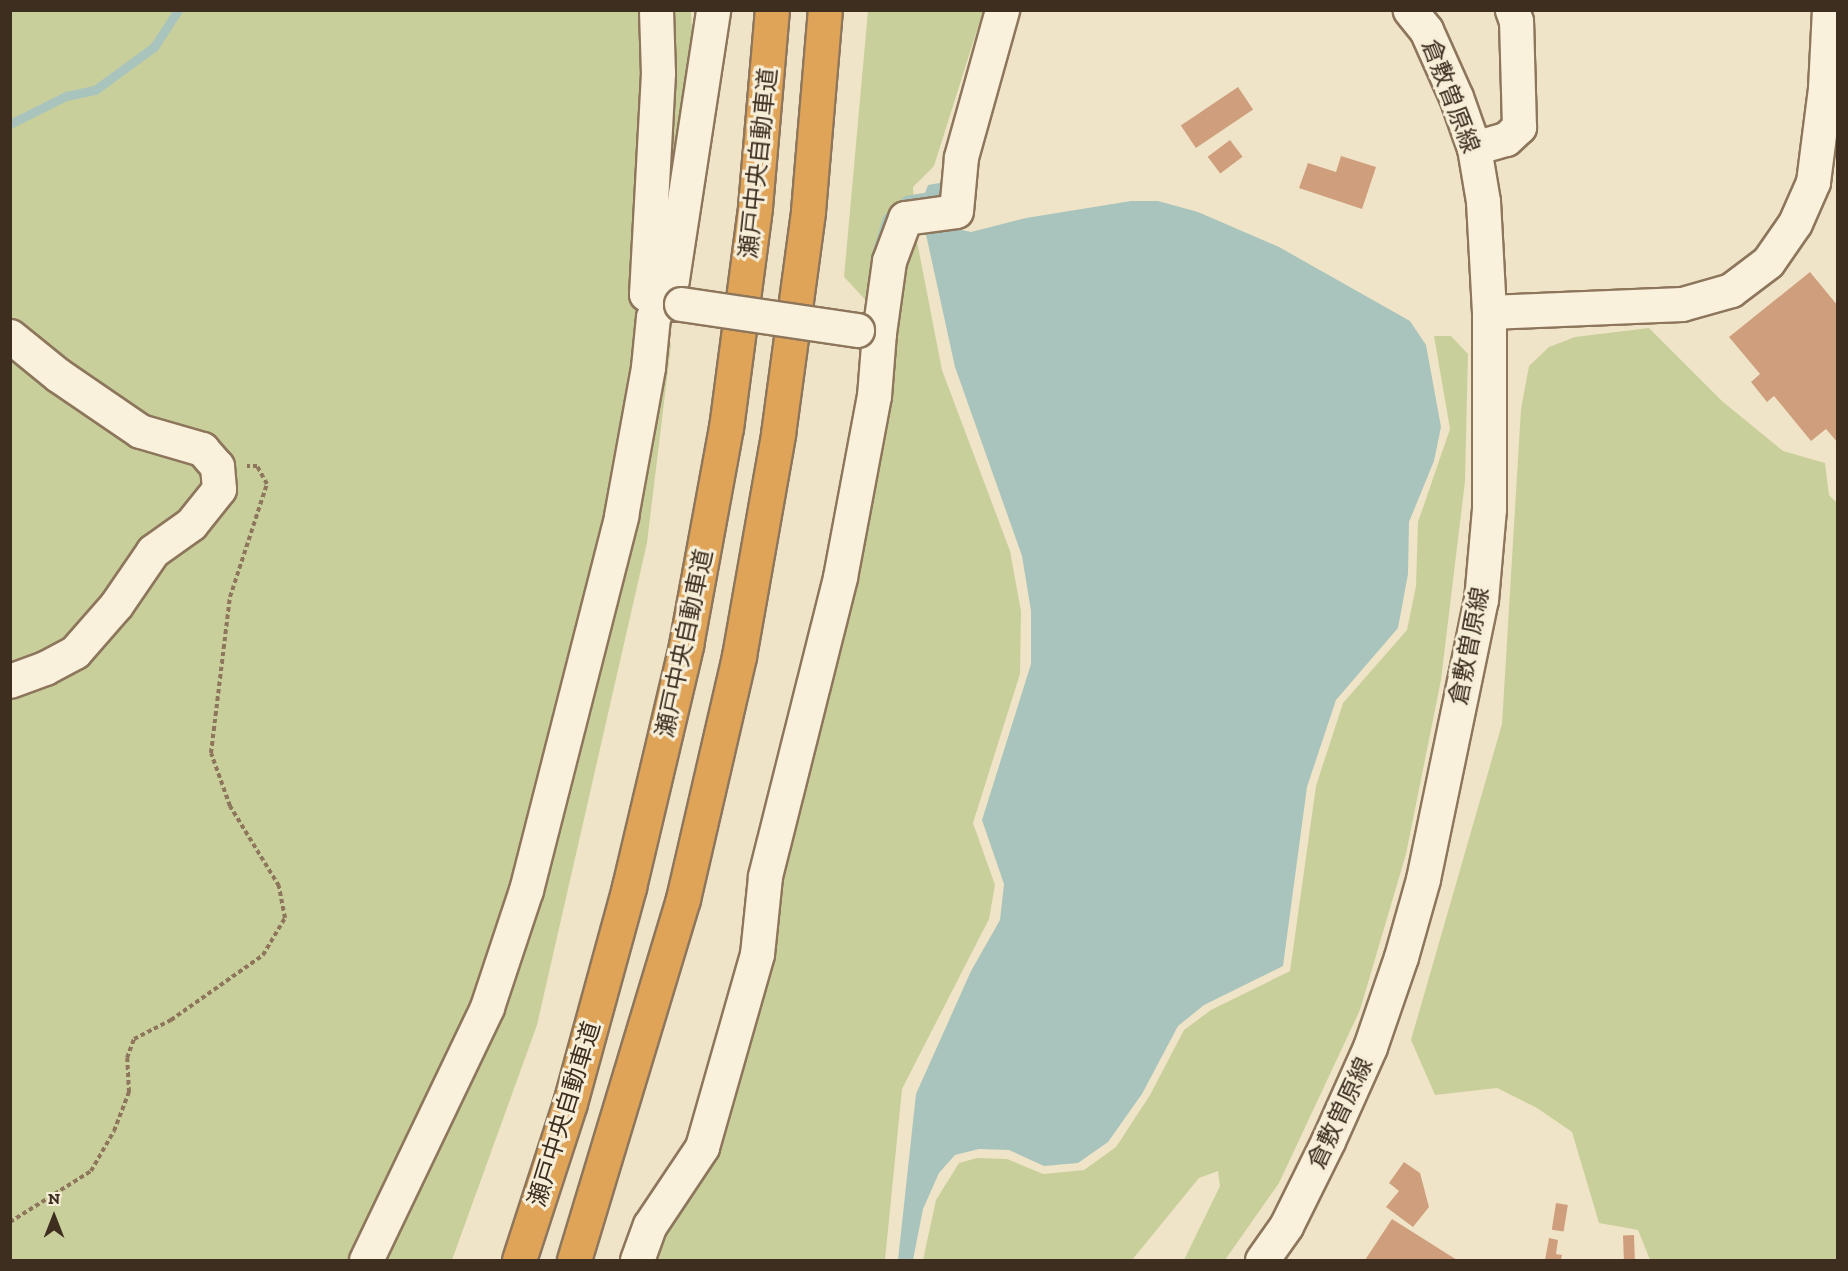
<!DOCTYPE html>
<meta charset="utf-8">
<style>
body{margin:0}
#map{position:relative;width:1848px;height:1271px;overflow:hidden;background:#f0e4c8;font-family:"Zilla Slab","Noto Sans JP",serif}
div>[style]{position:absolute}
.green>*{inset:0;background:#c9cf9b}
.water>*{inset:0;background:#a9c4bc}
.stream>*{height:9px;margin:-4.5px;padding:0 4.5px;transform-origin:4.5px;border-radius:4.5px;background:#a9c4bc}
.building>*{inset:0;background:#cf9f7d;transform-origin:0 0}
.path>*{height:4px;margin-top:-2px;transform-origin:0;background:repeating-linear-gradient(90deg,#8d765c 0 4.5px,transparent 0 7.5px)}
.roads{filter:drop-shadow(2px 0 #8d765c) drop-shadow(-2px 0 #8d765c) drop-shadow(0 2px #8d765c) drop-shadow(0 -2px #8d765c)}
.street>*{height:33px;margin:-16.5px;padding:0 16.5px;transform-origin:16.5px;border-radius:16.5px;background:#faf1dc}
.secondary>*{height:33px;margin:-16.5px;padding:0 16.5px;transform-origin:16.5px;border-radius:16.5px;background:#faf1dc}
.highway>*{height:33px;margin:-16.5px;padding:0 16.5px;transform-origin:16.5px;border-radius:16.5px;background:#e0a458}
.bridges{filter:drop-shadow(2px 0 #8d765c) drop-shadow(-2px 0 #8d765c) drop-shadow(0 2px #8d765c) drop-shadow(0 -2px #8d765c)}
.street-bridge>*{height:33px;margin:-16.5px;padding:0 16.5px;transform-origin:16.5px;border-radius:16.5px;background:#faf1dc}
span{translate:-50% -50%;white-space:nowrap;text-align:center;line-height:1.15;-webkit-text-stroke:6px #f7eed8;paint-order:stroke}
.street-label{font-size:24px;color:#3d2e20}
.frame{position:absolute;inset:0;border:12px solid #3d2e20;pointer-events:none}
.north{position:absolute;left:24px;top:1187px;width:60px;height:60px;-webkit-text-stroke:4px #f7eed8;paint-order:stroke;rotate:0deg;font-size:16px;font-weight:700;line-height:24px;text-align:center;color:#3d2e20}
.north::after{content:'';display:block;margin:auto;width:21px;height:27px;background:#3d2e20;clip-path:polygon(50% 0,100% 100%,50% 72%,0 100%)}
</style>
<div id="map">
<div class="green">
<div style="clip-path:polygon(10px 11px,691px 11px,693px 49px,651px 291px,671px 345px,647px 543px,537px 1025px,452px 1260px,11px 1260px)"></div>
<div style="clip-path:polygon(868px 11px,983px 11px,934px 166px,913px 187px,916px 236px,942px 370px,1010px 551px,1021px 611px,1020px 674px,973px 823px,995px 885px,989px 919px,902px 1089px,885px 1260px,647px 1260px,710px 1148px,889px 325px,844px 277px)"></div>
<div style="clip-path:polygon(1649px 328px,1722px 401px,1783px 451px,1825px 463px,1829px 495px,1837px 503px,1837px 1260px,1650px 1260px,1638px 1230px,1599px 1223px,1572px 1132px,1537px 1108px,1497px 1088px,1435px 1095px,1411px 1040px,1502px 724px,1521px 409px,1529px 366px,1549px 347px,1575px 337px)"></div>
<div style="clip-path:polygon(1434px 336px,1451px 336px,1468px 354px,1465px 481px,1441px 680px,1406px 854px,1360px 1010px,1279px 1183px,1225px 1260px,1184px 1260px,1220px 1186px,1218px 1171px,1199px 1178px,1132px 1260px,923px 1260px,936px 1200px,959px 1163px,977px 1158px,1007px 1159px,1043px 1174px,1084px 1170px,1116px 1147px,1150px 1095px,1184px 1030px,1211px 1010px,1290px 971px,1316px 786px,1343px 703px,1407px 630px,1416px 586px,1418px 522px,1450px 429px)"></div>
</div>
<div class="water">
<div style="clip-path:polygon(951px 181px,953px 228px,971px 232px,1026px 218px,1131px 201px,1158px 201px,1198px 212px,1279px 247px,1410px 321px,1426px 345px,1441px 427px,1434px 461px,1409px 522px,1408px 574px,1398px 628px,1336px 700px,1307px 787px,1283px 966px,1204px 1005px,1178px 1026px,1142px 1094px,1108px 1142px,1078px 1163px,1044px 1166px,1009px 1150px,979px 1149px,955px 1155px,939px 1173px,923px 1209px,913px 1260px,898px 1260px,916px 1094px,971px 971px,1000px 920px,1004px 884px,982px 820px,1031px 664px,1031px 611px,1022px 556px,955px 367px,920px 207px,928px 185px)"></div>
</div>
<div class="stream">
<div style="left:10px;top:124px;width:63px;rotate:-26.6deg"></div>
<div style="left:66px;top:96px;width:30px;rotate:-12deg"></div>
<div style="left:95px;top:90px;width:73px;rotate:-36.1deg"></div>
<div style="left:154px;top:47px;width:44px;rotate:-57deg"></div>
<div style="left:875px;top:257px;width:41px;rotate:-72.9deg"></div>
<div style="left:887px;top:218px;width:26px;rotate:-43deg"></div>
<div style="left:906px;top:200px;width:27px;rotate:-10deg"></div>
</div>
<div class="building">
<div style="left:1238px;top:87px;width:27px;height:69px;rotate:56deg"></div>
<div style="left:1230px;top:140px;width:21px;height:28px;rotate:53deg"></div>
<div style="clip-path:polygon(1341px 156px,1376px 167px,1362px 209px,1299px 188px,1308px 163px,1336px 172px)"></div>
<div style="clip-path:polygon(1810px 272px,1838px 306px,1838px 443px,1826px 429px,1811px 441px,1774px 396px,1767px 402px,1751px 382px,1760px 374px,1729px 337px)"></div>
<div style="clip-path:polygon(1404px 1162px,1420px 1173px,1429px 1207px,1413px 1227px,1386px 1207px,1399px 1191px,1389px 1183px)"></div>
<div style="left:1556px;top:1203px;width:12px;height:27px;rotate:9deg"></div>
<div style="clip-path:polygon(1392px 1219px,1457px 1260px,1365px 1260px)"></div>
<div style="left:1634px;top:1235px;width:25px;height:11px;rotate:88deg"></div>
<div style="clip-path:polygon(1549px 1238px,1558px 1240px,1556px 1254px,1562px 1255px,1561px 1260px,1545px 1260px)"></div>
</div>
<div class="path">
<div style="left:10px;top:1222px;width:96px;rotate:-32.2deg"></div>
<div style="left:91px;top:1171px;width:46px;rotate:-60.1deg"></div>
<div style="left:114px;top:1131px;width:42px;rotate:-69deg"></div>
<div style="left:129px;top:1092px;width:34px;rotate:-93deg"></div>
<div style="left:127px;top:1058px;width:20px;rotate:-70deg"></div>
<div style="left:134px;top:1039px;width:42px;rotate:-27.2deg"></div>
<div style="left:171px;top:1020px;width:113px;rotate:-35.2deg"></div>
<div style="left:263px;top:955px;width:43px;rotate:-59.3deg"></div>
<div style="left:285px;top:918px;width:33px;rotate:-101deg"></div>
<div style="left:279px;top:886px;width:94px;rotate:-121.5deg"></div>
<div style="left:230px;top:806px;width:56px;rotate:-109.7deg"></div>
<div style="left:211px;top:753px;width:157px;rotate:-83.1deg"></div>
<div style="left:230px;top:597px;width:119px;rotate:-71.9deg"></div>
<div style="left:267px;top:484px;width:21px;rotate:-119deg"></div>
<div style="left:257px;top:466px;width:10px;rotate:180deg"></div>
</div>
<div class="roads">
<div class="street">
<div style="left:656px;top:10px;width:63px;rotate:88.2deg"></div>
<div style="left:658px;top:73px;width:221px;rotate:93.1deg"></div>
<div style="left:646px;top:294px;width:15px;rotate:32deg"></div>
<div style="left:659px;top:302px;width:17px;rotate:7deg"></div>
<div style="left:1474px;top:148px;width:33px;rotate:-16deg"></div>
<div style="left:1506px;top:139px;width:18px;rotate:-43deg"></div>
<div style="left:1519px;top:127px;width:106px;rotate:-91.6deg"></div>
<div style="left:1516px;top:21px;width:12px;rotate:-110deg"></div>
<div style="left:879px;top:333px;width:73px;rotate:-82.1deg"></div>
<div style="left:889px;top:261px;width:46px;rotate:-69.6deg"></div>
<div style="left:905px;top:218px;width:51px;rotate:-7.8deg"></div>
<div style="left:956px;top:211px;width:54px;rotate:-84.7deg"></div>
<div style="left:961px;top:157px;width:153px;rotate:-74.4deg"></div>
<div style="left:10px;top:336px;width:62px;rotate:39.1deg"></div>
<div style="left:58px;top:375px;width:99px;rotate:34.3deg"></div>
<div style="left:140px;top:431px;width:65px;rotate:16.2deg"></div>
<div style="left:202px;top:449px;width:23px;rotate:49deg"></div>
<div style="left:217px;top:466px;width:23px;rotate:85deg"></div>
<div style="left:219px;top:489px;width:45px;rotate:128.7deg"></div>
<div style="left:191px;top:524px;width:47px;rotate:144.6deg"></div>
<div style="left:153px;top:551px;width:65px;rotate:124.4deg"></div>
<div style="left:116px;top:605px;width:62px;rotate:131.1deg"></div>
<div style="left:75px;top:652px;width:34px;rotate:152deg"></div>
<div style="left:45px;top:668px;width:37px;rotate:160deg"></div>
<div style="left:366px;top:1260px;width:280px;rotate:-64.4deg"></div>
<div style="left:487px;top:1007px;width:123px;rotate:-71.6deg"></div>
<div style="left:526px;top:890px;width:386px;rotate:-75.7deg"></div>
<div style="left:621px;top:516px;width:151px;rotate:-79.7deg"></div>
<div style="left:648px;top:367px;width:50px;rotate:-84.3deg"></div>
<div style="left:653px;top:317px;width:42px;rotate:-63.4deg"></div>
<div style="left:672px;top:279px;width:272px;rotate:-81.3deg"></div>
<div style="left:637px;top:1260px;width:37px;rotate:-70deg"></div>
<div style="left:650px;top:1225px;width:94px;rotate:-56.3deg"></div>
<div style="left:702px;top:1147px;width:201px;rotate:-74.1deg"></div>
<div style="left:757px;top:954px;width:78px;rotate:-84.1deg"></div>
<div style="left:765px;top:876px;width:308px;rotate:-75.9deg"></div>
<div style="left:840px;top:577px;width:184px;rotate:-79.4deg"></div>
<div style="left:874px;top:396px;width:63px;rotate:-85.5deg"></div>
<div style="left:879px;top:333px;width:22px;rotate:-172deg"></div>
</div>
<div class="secondary">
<div style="left:1489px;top:312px;width:193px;rotate:-2.4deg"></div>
<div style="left:1682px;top:304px;width:51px;rotate:-15.9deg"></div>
<div style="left:1731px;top:290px;width:46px;rotate:-37.1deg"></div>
<div style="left:1768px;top:262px;width:47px;rotate:-55.3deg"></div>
<div style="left:1795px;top:223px;width:45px;rotate:-66.3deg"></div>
<div style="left:1813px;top:182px;width:95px;rotate:-82.7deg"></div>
<div style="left:1825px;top:88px;width:78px;rotate:-87.1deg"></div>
<div style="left:1262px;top:1260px;width:42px;rotate:-54.8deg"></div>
<div style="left:1286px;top:1226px;width:95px;rotate:-63.7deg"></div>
<div style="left:1328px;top:1141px;width:103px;rotate:-65.9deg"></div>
<div style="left:1370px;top:1047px;width:95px;rotate:-71deg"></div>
<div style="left:1401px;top:957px;width:81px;rotate:-74.2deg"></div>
<div style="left:1423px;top:879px;width:285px;rotate:-78.3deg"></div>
<div style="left:1481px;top:600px;width:91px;rotate:-85deg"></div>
<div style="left:1489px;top:509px;width:197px;rotate:-90deg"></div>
<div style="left:1489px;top:312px;width:111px;rotate:-93.1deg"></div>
<div style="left:1483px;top:201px;width:54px;rotate:-99.6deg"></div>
<div style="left:1474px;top:148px;width:54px;rotate:-109.4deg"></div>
<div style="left:1456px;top:97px;width:73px;rotate:-114.1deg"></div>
<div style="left:1426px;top:30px;width:26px;rotate:-129deg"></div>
</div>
<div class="highway">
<div style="left:519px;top:1260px;width:165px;rotate:-72deg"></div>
<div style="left:570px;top:1103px;width:224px;rotate:-74.7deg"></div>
<div style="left:629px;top:887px;width:249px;rotate:-76.7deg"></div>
<div style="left:686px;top:645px;width:221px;rotate:-79.6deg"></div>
<div style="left:726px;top:428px;width:223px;rotate:-82.5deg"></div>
<div style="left:755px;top:207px;width:198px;rotate:-85.1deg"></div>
<div style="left:574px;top:1260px;width:377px;rotate:-73.2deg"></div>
<div style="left:683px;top:899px;width:249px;rotate:-77deg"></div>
<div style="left:739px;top:656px;width:225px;rotate:-80deg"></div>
<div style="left:778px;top:434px;width:225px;rotate:-82.3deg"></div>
<div style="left:808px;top:211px;width:202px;rotate:-85.2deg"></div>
</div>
</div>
<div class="bridges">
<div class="street-bridge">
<div style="left:681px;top:304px;width:178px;rotate:8.4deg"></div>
</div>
</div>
<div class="street-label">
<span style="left:1451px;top:96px;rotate:69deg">倉敷曽原線</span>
<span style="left:758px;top:163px;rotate:-84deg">瀬戸中央自動車道</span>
<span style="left:684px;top:643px;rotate:-78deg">瀬戸中央自動車道</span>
<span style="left:1469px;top:646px;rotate:-79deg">倉敷曽原線</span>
<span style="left:1340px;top:1113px;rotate:-65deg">倉敷曽原線</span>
<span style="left:564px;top:1114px;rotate:-73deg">瀬戸中央自動車道</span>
</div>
<div class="frame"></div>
<div class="north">N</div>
</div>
